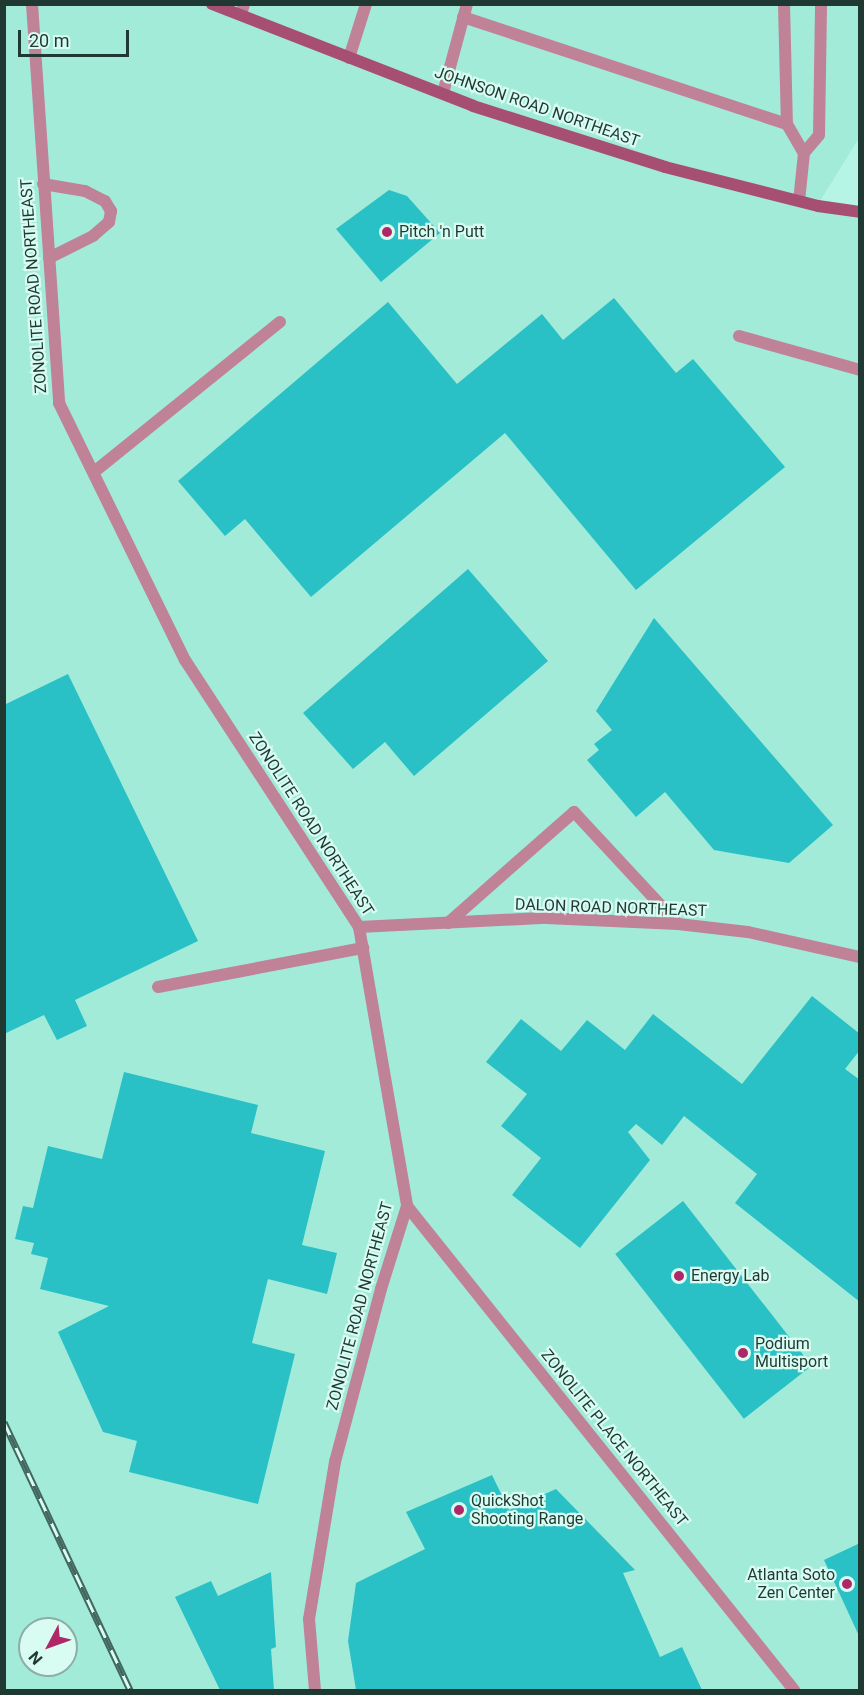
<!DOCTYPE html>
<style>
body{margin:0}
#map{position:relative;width:864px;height:1695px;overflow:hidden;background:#b6f5e5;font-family:Roboto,sans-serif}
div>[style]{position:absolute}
.built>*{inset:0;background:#a2ebd9}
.building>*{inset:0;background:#29c1c5;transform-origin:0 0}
.lane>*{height:12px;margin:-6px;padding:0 6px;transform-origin:6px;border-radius:6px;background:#c08297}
.street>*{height:12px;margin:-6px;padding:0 6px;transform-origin:6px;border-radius:6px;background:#c08297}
.secondary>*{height:12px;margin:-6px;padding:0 6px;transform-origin:6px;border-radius:6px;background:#a74f72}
.rail>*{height:7px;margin-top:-3.5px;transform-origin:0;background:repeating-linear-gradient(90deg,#d8fcf2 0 14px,#43665d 0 28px);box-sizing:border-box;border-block:2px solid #43665d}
.dots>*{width:16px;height:16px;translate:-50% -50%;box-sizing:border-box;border:3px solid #d8fcf2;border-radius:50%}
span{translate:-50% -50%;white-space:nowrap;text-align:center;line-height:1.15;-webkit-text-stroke:4.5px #d8fcf2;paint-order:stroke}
.street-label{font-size:16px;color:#1f3932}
.poi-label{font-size:16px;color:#1f3932}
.left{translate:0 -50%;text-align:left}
.right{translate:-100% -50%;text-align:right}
.frame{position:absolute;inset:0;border:6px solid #1f3932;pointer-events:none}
.north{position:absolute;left:18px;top:1617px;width:60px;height:60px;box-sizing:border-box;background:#d8fcf2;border:2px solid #8eaea5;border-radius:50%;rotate:229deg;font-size:16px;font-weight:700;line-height:24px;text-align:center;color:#1f3932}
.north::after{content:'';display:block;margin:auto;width:21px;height:27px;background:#b02768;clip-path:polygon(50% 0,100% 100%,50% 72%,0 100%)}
.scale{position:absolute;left:18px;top:30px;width:111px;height:27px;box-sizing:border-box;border:3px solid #1f3932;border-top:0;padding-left:8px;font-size:18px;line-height:21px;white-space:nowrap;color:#1f3932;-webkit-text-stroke:4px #d8fcf2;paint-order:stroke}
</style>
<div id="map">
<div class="built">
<div style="clip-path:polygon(evenodd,5px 5px,859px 5px,859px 138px,817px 206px,860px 212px,859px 1690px,5px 1690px,5px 5px,30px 1629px,66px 1629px,66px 1665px,30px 1665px,30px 1629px)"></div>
</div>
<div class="building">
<div style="clip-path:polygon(389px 190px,407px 196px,440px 233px,381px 282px,336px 229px)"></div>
<div style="clip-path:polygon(614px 298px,676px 373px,693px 359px,785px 467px,636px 590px,505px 433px,311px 597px,245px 519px,225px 536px,178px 481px,388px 302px,457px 384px,542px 314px,563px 340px)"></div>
<div style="clip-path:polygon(468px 569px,548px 661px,414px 776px,385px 742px,353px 769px,303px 713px)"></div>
<div style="clip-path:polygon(654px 618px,833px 825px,789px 863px,714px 850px,665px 792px,636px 817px,587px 760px,599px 750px,594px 744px,612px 730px,596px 711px)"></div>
<div style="clip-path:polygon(68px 674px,198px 941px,75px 1000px,87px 1026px,57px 1040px,44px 1015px,4px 1034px,4px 705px)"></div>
<div style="clip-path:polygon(812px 996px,860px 1034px,860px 1050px,845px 1069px,860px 1080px,860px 1302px,735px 1203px,757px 1174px,684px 1116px,662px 1145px,636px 1124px,628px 1132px,650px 1160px,580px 1248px,512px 1195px,541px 1158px,501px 1126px,527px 1094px,486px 1062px,521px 1019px,561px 1051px,587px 1020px,625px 1050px,653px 1014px,742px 1084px)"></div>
<div style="clip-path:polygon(124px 1072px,258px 1105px,251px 1133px,325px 1151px,302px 1245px,337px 1253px,327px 1294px,268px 1279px,252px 1343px,295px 1354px,258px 1504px,129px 1472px,137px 1441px,103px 1432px,58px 1332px,109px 1306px,40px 1289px,48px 1258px,31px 1254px,34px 1243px,15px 1239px,23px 1206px,33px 1208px,48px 1146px,102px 1159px)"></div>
<div style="left:683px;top:1201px;width:209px;height:86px;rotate:52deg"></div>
<div style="clip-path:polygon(492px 1475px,509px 1510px,556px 1489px,635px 1570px,623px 1573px,660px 1657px,682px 1647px,702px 1690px,356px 1690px,348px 1641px,356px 1583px,425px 1549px,406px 1512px)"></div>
<div style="clip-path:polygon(860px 1543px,860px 1638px,824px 1560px)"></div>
<div style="clip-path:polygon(271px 1572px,276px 1647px,271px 1649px,274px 1690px,220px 1690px,175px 1597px,211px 1581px,218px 1596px)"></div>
</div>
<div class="lane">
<div style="left:784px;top:4px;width:120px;rotate:88.6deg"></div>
<div style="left:787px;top:124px;width:34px;rotate:60deg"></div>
<div style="left:804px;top:153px;width:48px;rotate:95.9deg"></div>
<div style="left:241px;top:14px;width:10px;rotate:-73deg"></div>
<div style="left:463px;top:17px;width:341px;rotate:18.3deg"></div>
<div style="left:349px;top:58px;width:57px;rotate:-72.5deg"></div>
<div style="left:443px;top:93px;width:92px;rotate:-74.9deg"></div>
<div style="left:804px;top:153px;width:23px;rotate:-50deg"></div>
<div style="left:819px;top:135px;width:131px;rotate:-89.1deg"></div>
<div style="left:43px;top:184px;width:43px;rotate:9.5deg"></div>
<div style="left:85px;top:191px;width:22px;rotate:27deg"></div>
<div style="left:105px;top:201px;width:12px;rotate:59deg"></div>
<div style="left:111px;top:211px;width:11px;rotate:100deg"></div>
<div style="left:109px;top:222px;width:21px;rotate:139deg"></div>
<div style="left:93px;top:236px;width:49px;rotate:153.4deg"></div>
<div style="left:739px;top:336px;width:126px;rotate:15.7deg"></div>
<div style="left:94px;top:472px;width:239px;rotate:-38.9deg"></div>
<div style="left:448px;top:923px;width:168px;rotate:-41.4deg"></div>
<div style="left:574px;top:812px;width:153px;rotate:47.1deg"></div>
<div style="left:158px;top:987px;width:209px;rotate:-10.8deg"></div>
</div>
<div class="street">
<div style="left:32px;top:4px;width:400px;rotate:86.1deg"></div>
<div style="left:59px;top:403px;width:286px;rotate:63.9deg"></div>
<div style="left:185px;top:660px;width:319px;rotate:56.9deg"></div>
<div style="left:359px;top:927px;width:283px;rotate:80.2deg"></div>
<div style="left:407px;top:1206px;width:87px;rotate:107.4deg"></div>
<div style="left:381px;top:1289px;width:179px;rotate:104.9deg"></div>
<div style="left:335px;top:1462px;width:159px;rotate:99.4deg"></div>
<div style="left:309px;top:1619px;width:71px;rotate:85.2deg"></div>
<div style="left:359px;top:927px;width:187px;rotate:-2.8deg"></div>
<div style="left:546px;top:918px;width:132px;rotate:2.6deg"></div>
<div style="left:678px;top:924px;width:70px;rotate:6.5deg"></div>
<div style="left:748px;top:932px;width:115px;rotate:12.6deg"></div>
<div style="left:407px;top:1206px;width:620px;rotate:51.35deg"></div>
</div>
<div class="secondary">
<div style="left:212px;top:4px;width:280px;rotate:21.3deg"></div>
<div style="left:473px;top:106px;width:201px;rotate:17.6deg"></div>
<div style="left:665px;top:167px;width:158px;rotate:14.3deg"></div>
<div style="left:818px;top:206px;width:42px;rotate:8.1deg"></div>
</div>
<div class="rail">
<div style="left:4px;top:1422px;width:296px;rotate:64.8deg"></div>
</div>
<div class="dots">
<div style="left:387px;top:232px;background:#b02768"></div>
<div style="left:679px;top:1276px;background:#b02768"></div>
<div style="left:743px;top:1353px;background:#b02768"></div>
<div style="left:459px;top:1510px;background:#b02768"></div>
<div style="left:847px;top:1584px;background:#b02768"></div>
</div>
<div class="street-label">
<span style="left:537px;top:107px;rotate:19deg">JOHNSON ROAD NORTHEAST</span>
<span style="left:34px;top:286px;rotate:-94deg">ZONOLITE ROAD NORTHEAST</span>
<span style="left:311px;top:824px;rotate:57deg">ZONOLITE ROAD NORTHEAST</span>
<span style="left:611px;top:908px;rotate:2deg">DALON ROAD NORTHEAST</span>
<span style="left:360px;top:1306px;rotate:-75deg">ZONOLITE ROAD NORTHEAST</span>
<span style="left:614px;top:1438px;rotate:51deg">ZONOLITE PLACE NORTHEAST</span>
</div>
<div class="poi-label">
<span class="left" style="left:399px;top:232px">Pitch 'n Putt</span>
<span class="left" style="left:691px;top:1276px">Energy Lab</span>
<span class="left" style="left:755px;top:1353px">Podium<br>Multisport</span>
<span class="left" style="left:471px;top:1510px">QuickShot<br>Shooting Range</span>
<span class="right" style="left:835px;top:1584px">Atlanta Soto<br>Zen Center</span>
</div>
<div class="frame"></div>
<div class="north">N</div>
<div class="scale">20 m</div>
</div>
